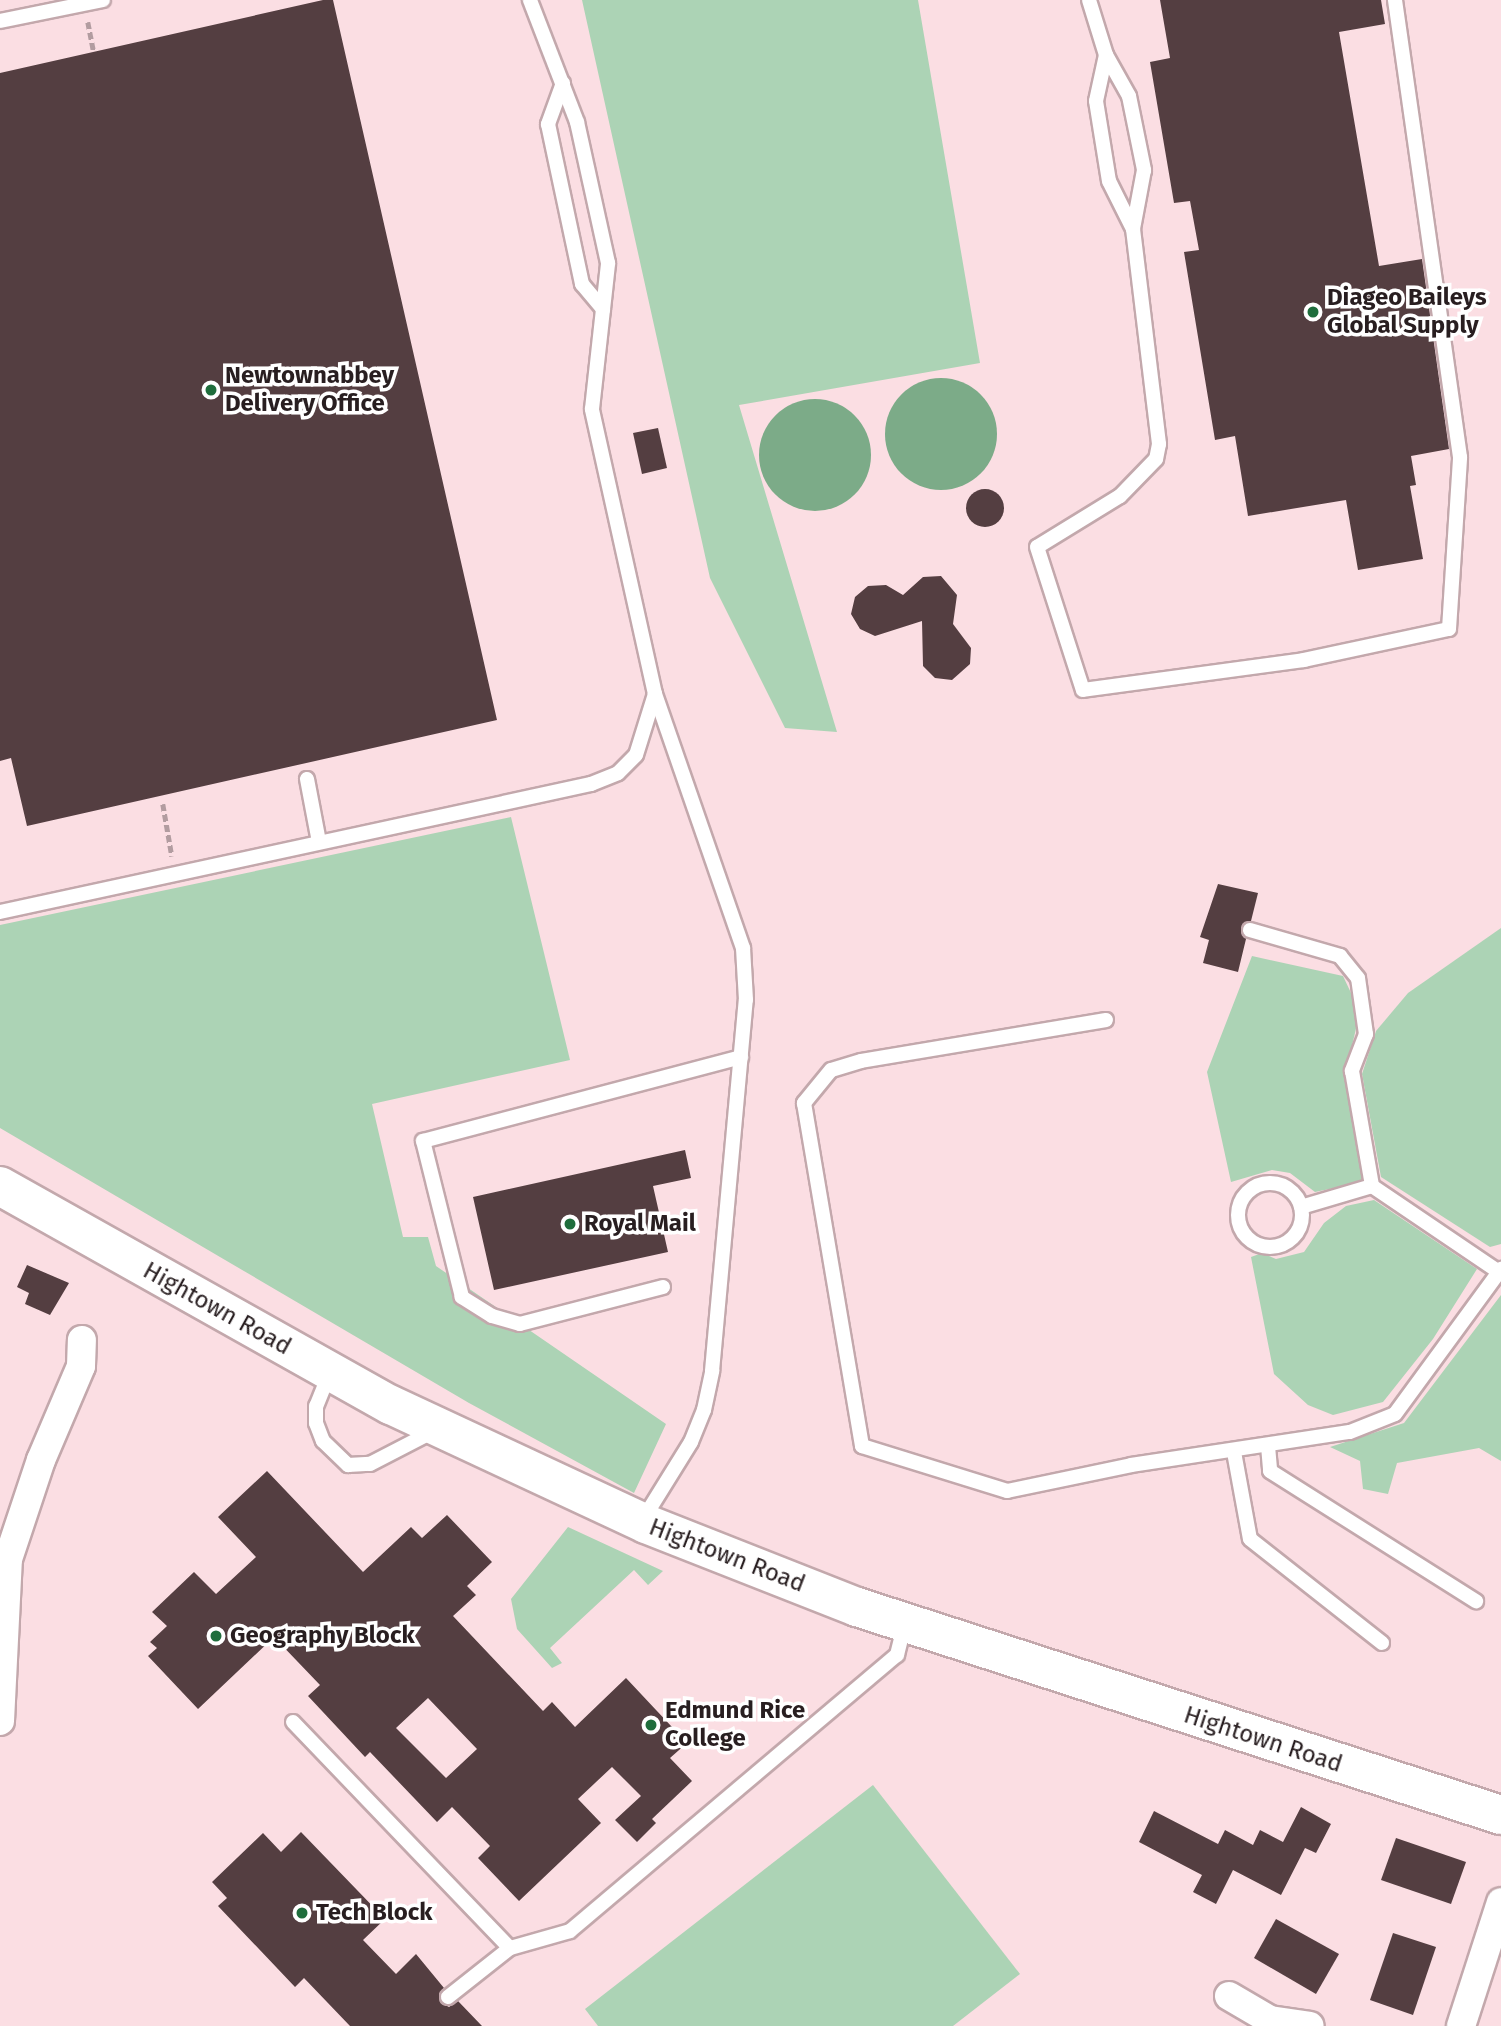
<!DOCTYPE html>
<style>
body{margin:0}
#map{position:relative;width:1501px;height:2026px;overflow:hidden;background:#fbdee3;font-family:"Fira Sans",sans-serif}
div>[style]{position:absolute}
.green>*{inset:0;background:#acd3b5}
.water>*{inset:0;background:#7cab88}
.round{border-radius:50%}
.building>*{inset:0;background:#543e41}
.path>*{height:4.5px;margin-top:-2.25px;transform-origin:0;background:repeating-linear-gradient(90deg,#b29ca0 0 7px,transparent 0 10.5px)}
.roads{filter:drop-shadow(2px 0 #c3a8ac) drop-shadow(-2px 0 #c3a8ac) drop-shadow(0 2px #c3a8ac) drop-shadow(0 -2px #c3a8ac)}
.lane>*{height:14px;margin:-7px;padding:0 7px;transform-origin:7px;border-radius:7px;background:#fff}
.lane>.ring{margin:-7px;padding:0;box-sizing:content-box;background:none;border:14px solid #fff;border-radius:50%}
.street>*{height:28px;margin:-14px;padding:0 14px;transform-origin:14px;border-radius:14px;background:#fff}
.secondary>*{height:38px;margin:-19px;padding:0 19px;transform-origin:19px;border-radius:19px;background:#fff}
.dots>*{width:19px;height:19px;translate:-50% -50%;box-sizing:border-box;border:4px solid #fff;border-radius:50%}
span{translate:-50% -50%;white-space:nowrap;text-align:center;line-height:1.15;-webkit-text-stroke:7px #fff;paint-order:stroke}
.poi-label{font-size:24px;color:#281e20;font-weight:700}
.left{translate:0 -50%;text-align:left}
.street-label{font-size:24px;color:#281e20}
</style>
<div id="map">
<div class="green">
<i style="clip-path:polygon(582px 0,918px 0,980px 363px,739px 405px,837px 732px,785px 728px,710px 578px)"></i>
<i style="clip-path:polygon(511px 817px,570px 1060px,372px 1104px,403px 1237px,428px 1237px,436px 1266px,666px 1424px,634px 1493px,469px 1403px,0 1128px,0 925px)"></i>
<i style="clip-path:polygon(1501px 928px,1501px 1244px,1490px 1247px,1381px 1177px,1362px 1074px,1376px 1031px,1408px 993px)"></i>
<i style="clip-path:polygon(1252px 956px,1343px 976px,1360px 1012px,1345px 1075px,1363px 1182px,1315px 1192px,1290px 1173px,1272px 1170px,1231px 1182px,1207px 1072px)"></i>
<i style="clip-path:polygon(1374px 1200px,1477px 1269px,1433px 1339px,1383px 1402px,1333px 1415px,1308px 1405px,1274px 1374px,1251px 1257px,1262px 1253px,1276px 1259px,1304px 1252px,1324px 1223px,1346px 1206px)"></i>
<i style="clip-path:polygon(1501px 1295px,1501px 1461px,1479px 1448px,1397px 1463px,1388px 1494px,1363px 1489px,1360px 1461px,1330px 1447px,1404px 1423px)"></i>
<i style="clip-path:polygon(568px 1527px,663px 1571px,648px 1585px,634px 1570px,550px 1648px,562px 1663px,552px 1668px,517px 1629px,511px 1599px)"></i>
<i style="clip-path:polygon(873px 1785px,1020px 1974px,953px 2026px,598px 2026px,585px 2009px)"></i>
</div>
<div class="water">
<i class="round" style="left:885px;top:378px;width:112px;height:112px"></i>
<i class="round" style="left:759px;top:399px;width:112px;height:112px"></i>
</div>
<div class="building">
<i style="clip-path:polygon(323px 0,333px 0,497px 720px,27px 826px,11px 758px,0 761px,0 73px)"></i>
<i style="clip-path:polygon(1160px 0,1381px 0,1385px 24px,1339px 32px,1379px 266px,1422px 259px,1449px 449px,1411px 456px,1416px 485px,1410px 486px,1423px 559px,1358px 570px,1346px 500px,1248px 516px,1235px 436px,1215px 440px,1184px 252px,1199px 250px,1190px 201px,1174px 203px,1150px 62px,1170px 58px)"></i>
<i style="clip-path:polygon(658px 428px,667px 468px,642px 474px,633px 433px)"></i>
<i class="round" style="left:966px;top:489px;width:38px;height:38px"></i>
<i style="clip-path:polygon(941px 576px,957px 595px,953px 624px,971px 648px,970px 664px,952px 680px,935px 678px,923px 666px,922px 621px,875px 636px,860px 629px,851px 614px,855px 597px,868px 586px,886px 585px,903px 595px,923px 577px)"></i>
<i style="clip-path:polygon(1218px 884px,1258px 893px,1251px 921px,1241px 928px,1246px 939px,1238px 972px,1203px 963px,1209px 940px,1200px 937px)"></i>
<i style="clip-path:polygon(685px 1150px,691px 1178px,653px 1186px,668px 1252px,494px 1290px,473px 1197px)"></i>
<i style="clip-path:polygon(27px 1265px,69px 1283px,50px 1315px,25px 1304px,29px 1293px,17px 1287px)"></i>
<i style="clip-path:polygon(evenodd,267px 1471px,363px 1572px,411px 1527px,422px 1538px,447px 1515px,492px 1562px,467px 1586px,476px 1595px,453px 1616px,543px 1711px,552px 1702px,575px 1727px,626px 1678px,687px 1743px,670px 1758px,692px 1781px,652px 1819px,656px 1823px,637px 1842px,615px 1820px,641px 1796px,612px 1767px,578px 1799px,601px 1823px,519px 1901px,478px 1858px,490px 1846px,452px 1807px,437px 1822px,370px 1752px,365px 1757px,308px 1696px,320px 1685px,274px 1637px,198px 1709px,148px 1656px,157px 1648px,150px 1642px,167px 1626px,152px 1612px,194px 1572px,216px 1594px,256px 1557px,218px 1517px,267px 1471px,428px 1698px,477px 1749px,446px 1778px,396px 1728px,428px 1698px)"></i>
<i style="clip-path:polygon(1301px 1807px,1331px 1824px,1316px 1853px,1305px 1848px,1281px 1895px,1233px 1870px,1216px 1904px,1193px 1892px,1202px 1875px,1139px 1842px,1154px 1811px,1218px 1844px,1225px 1830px,1253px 1845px,1260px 1830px,1283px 1842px)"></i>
<i style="clip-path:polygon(301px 1832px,385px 1919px,363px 1940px,396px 1974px,416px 1954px,444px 1988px,439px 1994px,441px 2003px,449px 2007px,458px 2001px,482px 2026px,350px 2026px,304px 1978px,295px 1987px,218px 1906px,227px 1898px,212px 1882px,263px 1833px,281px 1852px)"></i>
<i style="clip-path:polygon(1396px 1838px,1466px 1862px,1451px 1904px,1381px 1880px)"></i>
<i style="clip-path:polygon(1276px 1919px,1339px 1954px,1316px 1994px,1254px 1958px)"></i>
<i style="clip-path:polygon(1393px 1933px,1436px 1947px,1413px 2015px,1370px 2000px)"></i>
</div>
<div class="path">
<i style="left:88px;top:22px;width:31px;rotate:79deg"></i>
<i style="left:163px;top:804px;width:53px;rotate:80.2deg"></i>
</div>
<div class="roads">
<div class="lane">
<i style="left:1089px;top:0;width:58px;rotate:72.8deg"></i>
<i style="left:1106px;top:55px;width:47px;rotate:60.7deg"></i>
<i style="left:1129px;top:96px;width:76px;rotate:78.5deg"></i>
<i style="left:1144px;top:170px;width:60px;rotate:100.6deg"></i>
<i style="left:1133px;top:229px;width:217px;rotate:83.1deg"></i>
<i style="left:1159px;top:444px;width:15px;rotate:101deg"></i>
<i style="left:1156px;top:459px;width:52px;rotate:134.2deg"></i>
<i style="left:1120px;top:496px;width:97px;rotate:148.4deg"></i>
<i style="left:1037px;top:547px;width:150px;rotate:72.2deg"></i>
<i style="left:1083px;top:690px;width:223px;rotate:-7.7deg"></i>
<i style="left:1304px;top:660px;width:148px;rotate:-12.1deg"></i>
<i style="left:1449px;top:629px;width:172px;rotate:-86.3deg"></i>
<i style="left:1460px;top:457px;width:462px;rotate:-98.1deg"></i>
<i style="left:0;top:21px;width:105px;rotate:-11.5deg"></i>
<i style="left:1106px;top:55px;width:47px;rotate:102.3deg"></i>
<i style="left:1096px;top:101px;width:81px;rotate:80.8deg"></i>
<i style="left:1109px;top:181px;width:54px;rotate:63.4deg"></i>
<i style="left:563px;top:83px;width:44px;rotate:110.1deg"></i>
<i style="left:548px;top:124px;width:164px;rotate:78deg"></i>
<i style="left:582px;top:284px;width:33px;rotate:50deg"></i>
<i style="left:307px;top:779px;width:64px;rotate:79.2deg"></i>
<i style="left:0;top:912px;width:605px;rotate:-12.22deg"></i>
<i style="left:591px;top:784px;width:29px;rotate:-22deg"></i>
<i style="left:618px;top:773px;width:25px;rotate:-45deg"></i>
<i style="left:636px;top:755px;width:64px;rotate:-72.7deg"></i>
<i style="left:655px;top:694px;width:292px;rotate:-102.5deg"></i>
<i style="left:592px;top:409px;width:147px;rotate:-83.7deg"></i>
<i style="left:608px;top:263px;width:144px;rotate:-102.4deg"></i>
<i style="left:577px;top:122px;width:131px;rotate:-111.1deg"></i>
<i style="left:1250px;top:930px;width:94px;rotate:16.1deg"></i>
<i style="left:1340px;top:956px;width:28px;rotate:51deg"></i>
<i style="left:1358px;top:978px;width:57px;rotate:81.9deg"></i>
<i style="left:1366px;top:1034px;width:40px;rotate:111deg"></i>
<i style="left:1352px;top:1071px;width:117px;rotate:80.1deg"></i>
<i style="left:1372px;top:1186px;width:153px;rotate:34.1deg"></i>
<i style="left:1106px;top:1020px;width:248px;rotate:170.5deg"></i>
<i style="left:861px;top:1061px;width:31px;rotate:163deg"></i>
<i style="left:831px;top:1070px;width:43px;rotate:129.3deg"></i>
<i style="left:804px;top:1103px;width:348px;rotate:80.4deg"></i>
<i style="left:862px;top:1446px;width:152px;rotate:17.2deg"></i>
<i style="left:1007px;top:1491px;width:127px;rotate:-11.8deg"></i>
<i style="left:1131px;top:1465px;width:221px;rotate:-8.6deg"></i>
<i style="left:1350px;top:1432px;width:48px;rotate:-21.8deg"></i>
<i style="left:1395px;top:1414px;width:180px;rotate:-53.8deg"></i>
<i class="ring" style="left:1238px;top:1183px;width:50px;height:50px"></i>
<i style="left:1301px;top:1207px;width:74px;rotate:-16.5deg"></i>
<i style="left:663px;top:1287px;width:148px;rotate:165.5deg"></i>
<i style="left:520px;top:1324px;width:29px;rotate:-164deg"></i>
<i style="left:492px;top:1316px;width:36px;rotate:-148deg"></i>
<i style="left:462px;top:1297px;width:161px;rotate:-104deg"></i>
<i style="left:423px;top:1141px;width:329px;rotate:-14.8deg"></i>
<i style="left:330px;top:1372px;width:37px;rotate:112deg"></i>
<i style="left:316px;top:1406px;width:17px;rotate:90deg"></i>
<i style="left:316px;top:1423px;width:19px;rotate:69deg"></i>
<i style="left:323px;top:1441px;width:35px;rotate:44deg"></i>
<i style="left:348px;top:1465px;width:22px;rotate:-3deg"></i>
<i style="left:370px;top:1464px;width:74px;rotate:-27.3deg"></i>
<i style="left:1268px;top:1446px;width:25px;rotate:85deg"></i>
<i style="left:1270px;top:1471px;width:244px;rotate:32.3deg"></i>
<i style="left:1234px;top:1452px;width:88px;rotate:79.6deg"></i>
<i style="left:1250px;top:1539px;width:168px;rotate:38.2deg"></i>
<i style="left:642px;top:1521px;width:93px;rotate:-58.2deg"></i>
<i style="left:691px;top:1442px;width:35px;rotate:-68deg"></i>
<i style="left:704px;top:1410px;width:40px;rotate:-78deg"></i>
<i style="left:712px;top:1371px;width:373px;rotate:-84.8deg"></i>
<i style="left:746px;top:1000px;width:52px;rotate:-93.3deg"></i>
<i style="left:743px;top:948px;width:269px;rotate:-109.1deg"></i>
<i style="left:293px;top:1722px;width:313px;rotate:46.2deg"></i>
<i style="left:448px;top:1997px;width:79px;rotate:-38.3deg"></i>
<i style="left:510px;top:1948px;width:62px;rotate:-15.8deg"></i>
<i style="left:570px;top:1931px;width:428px;rotate:-40.2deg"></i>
<i style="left:897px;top:1655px;width:32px;rotate:-76deg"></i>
</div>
<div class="street">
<i style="left:0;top:1721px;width:162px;rotate:-87.2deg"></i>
<i style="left:8px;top:1559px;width:104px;rotate:-71.6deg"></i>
<i style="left:41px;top:1460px;width:102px;rotate:-66.9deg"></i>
<i style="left:81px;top:1366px;width:26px;rotate:-88deg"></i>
<i style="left:1229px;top:1996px;width:48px;rotate:30.3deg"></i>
<i style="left:1270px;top:2020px;width:40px;rotate:8.5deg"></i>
<i style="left:1461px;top:2026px;width:130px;rotate:-72.1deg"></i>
</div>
<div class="secondary">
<i style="left:0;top:1186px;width:448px;rotate:29.3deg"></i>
<i style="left:391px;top:1405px;width:281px;rotate:25deg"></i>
<i style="left:646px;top:1524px;width:227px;rotate:21.5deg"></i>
<i style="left:857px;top:1607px;width:677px;rotate:17.9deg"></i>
</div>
</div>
<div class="dots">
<i style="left:1313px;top:312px;background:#1f6d3c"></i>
<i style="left:211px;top:390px;background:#1f6d3c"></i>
<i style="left:570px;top:1224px;background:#1f6d3c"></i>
<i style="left:216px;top:1636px;background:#1f6d3c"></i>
<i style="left:651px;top:1725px;background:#1f6d3c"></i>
<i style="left:302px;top:1913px;background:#1f6d3c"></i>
</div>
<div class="poi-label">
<span class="left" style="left:1327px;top:312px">Diageo Baileys<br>Global Supply</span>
<span class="left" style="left:225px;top:390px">Newtownabbey<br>Delivery Office</span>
<span class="left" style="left:584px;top:1224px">Royal Mail</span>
<span class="left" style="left:230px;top:1636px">Geography Block</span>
<span class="left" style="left:665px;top:1725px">Edmund Rice<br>College</span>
<span class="left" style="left:316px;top:1913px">Tech Block</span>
</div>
<div class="street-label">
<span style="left:217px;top:1309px;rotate:29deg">Hightown Road</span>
<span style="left:727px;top:1556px;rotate:21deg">Hightown Road</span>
<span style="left:1263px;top:1740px;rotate:18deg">Hightown Road</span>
</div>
</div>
